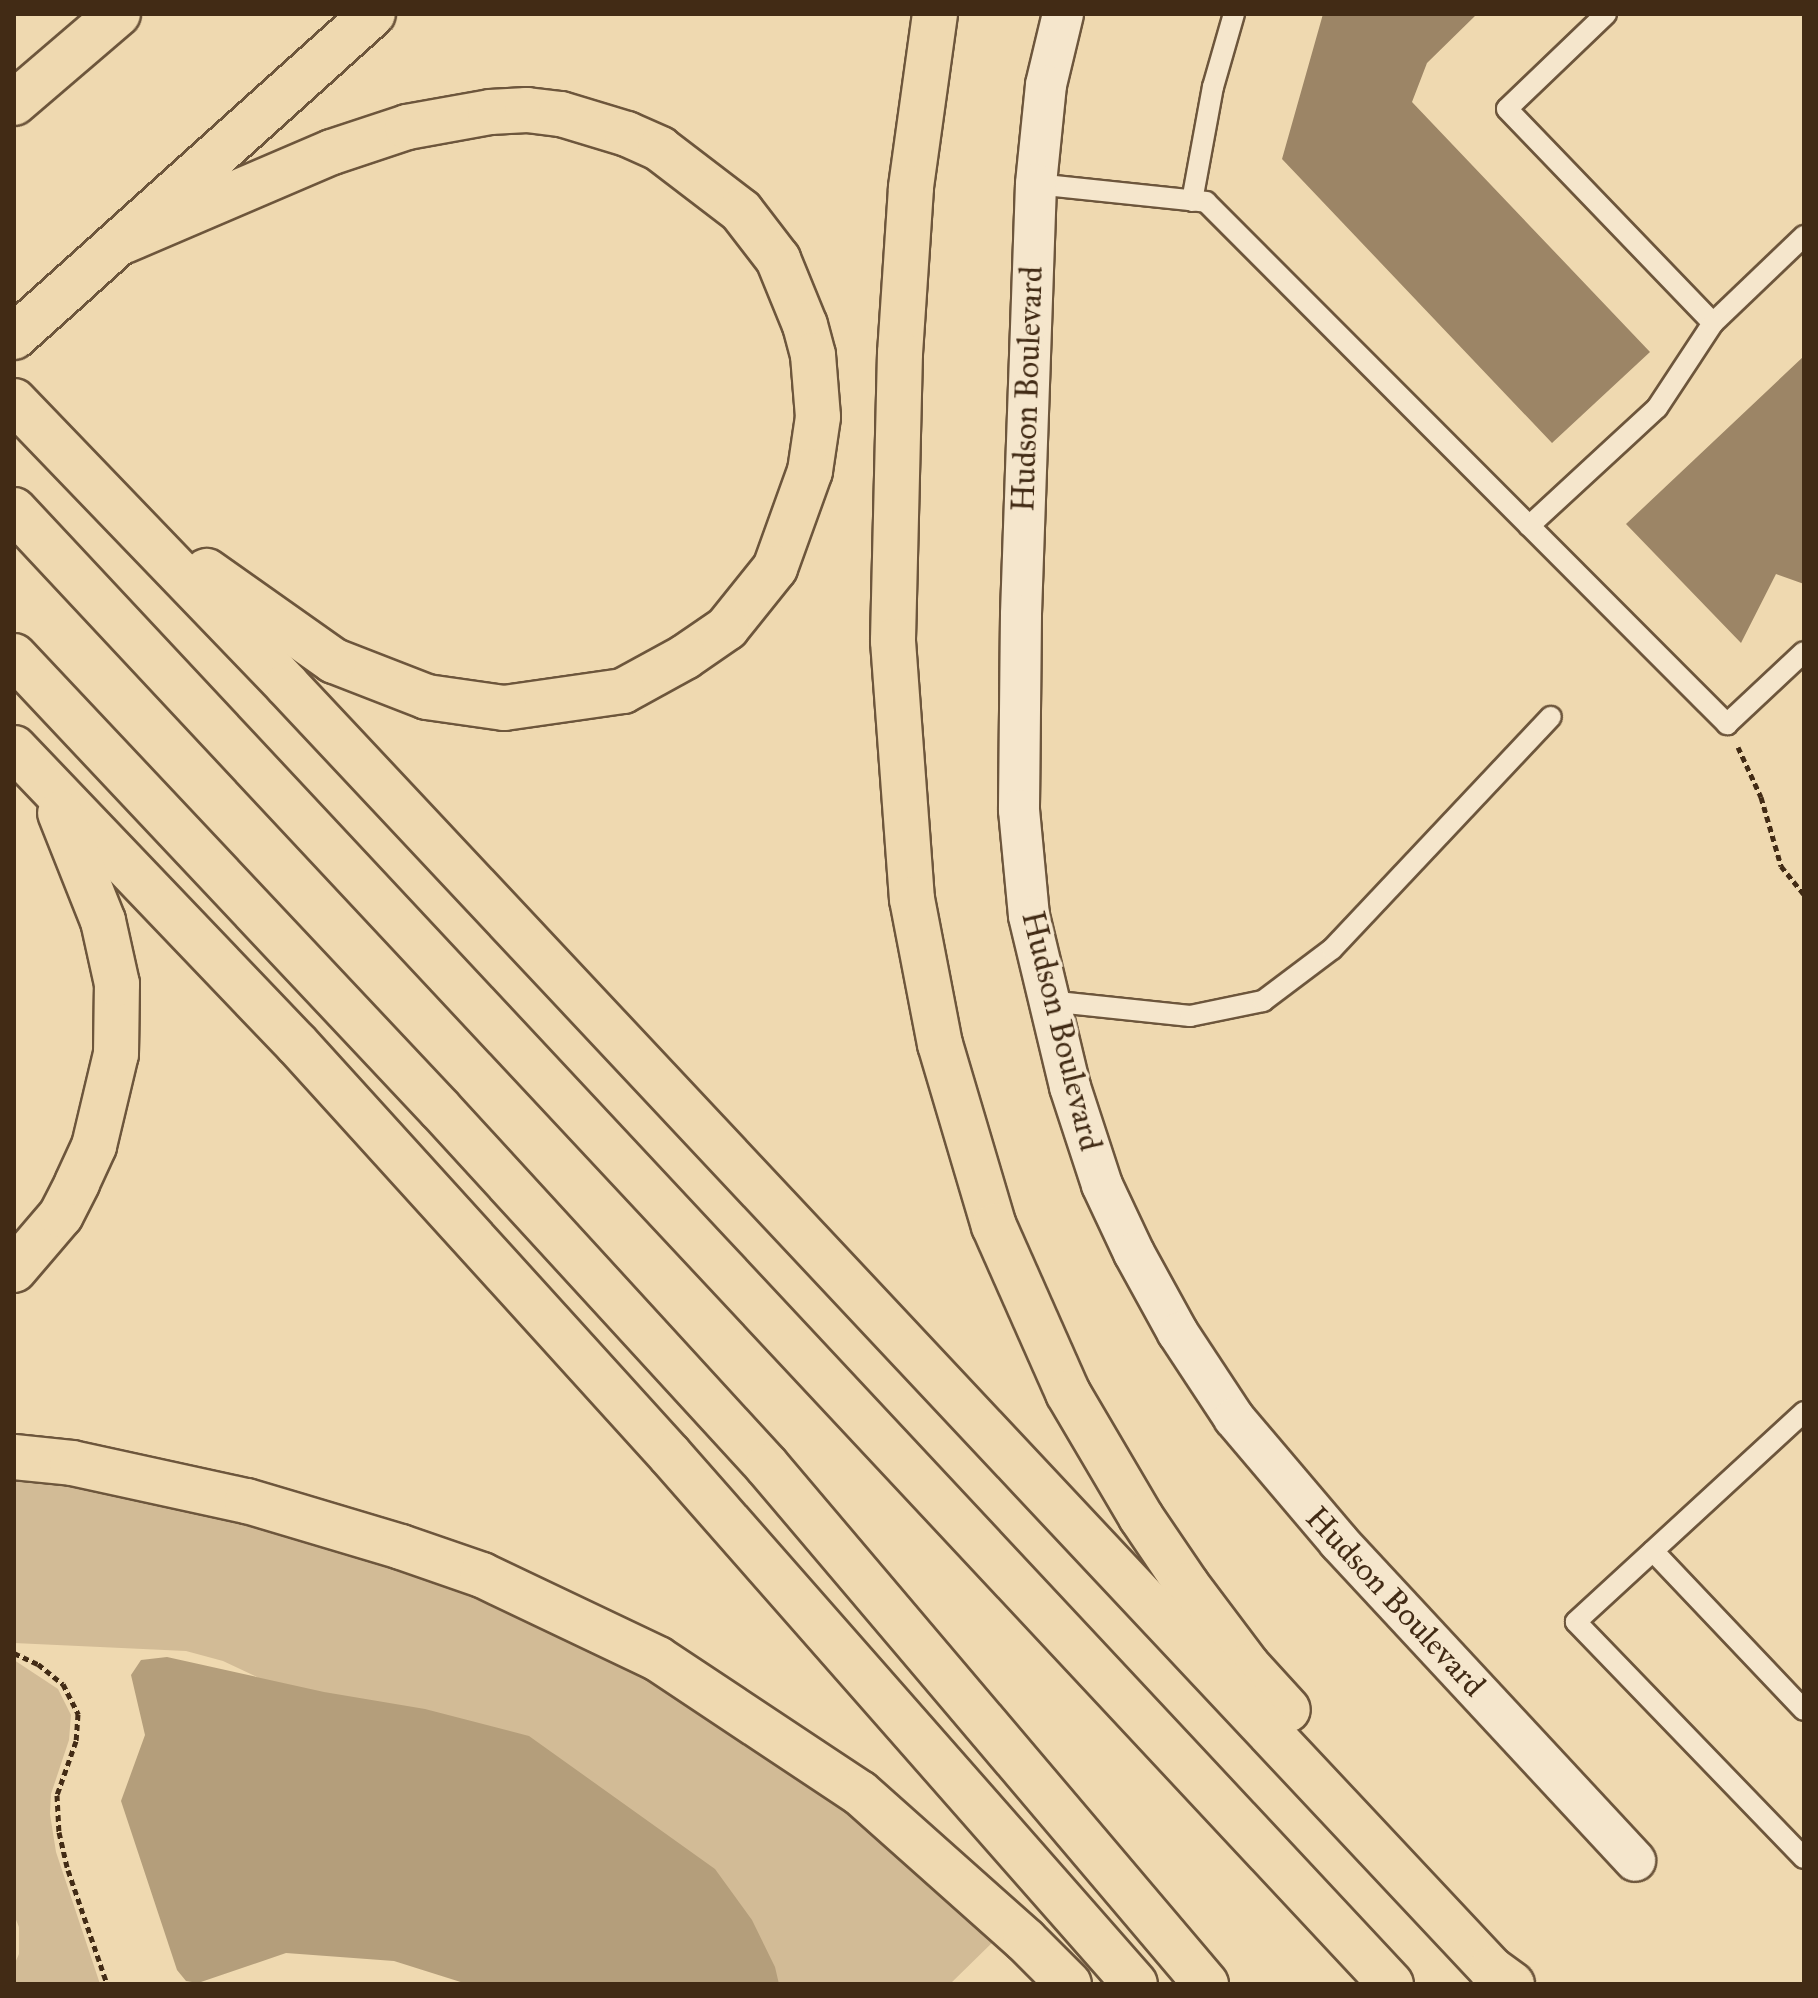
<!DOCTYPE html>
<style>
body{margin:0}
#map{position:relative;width:1818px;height:1998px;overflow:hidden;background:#efd9b0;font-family:"IM FELL Great Primer",serif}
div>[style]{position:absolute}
.green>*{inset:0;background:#d2bb96}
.water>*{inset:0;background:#b49e7b}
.building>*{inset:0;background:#9c8566}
.path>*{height:5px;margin-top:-2.5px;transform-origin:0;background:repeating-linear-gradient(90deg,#422b15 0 6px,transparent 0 10px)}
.roads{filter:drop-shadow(2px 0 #6d563c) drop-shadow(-2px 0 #6d563c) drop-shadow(0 2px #6d563c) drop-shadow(0 -2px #6d563c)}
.lane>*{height:20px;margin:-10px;padding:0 10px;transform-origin:10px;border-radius:10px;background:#f5e6cc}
.street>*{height:40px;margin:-20px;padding:0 20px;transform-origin:20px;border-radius:20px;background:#f5e6cc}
.highway>*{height:44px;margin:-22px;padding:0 22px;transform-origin:22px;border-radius:22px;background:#efd9b0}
span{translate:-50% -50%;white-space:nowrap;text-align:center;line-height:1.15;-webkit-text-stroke:7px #f5e6cc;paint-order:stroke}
.street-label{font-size:32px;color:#422b15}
.frame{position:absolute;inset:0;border:16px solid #422b15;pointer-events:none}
</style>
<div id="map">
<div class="green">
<i style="clip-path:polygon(14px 1480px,127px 1493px,373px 1552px,593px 1644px,801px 1770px,999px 1936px,950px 1984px,656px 1984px,319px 1715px,255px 1676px,223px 1661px,186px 1651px,14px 1643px)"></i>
<i style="clip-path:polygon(14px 1660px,58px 1689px,71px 1715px,69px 1740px,51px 1794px,50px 1814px,56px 1852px,100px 1984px,14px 1984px,14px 1965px,19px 1954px,19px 1927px,14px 1915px)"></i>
</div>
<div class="water">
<i style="clip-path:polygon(167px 1657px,324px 1692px,425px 1709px,529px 1736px,715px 1869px,752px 1920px,775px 1967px,779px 1984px,467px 1984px,394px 1961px,286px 1953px,198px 1983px,186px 1981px,177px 1970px,121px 1801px,145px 1735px,131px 1675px,141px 1660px)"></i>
</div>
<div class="building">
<i style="clip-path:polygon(1323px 14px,1477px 14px,1427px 63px,1412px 102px,1650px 352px,1552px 443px,1282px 159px)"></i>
<i style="clip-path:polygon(1804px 356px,1804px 584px,1776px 574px,1741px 643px,1626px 524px)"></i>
</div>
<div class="path">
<i style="left:1738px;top:747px;width:55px;rotate:65.3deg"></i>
<i style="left:1761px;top:797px;width:72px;rotate:73.8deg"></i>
<i style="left:1781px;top:866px;width:36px;rotate:51deg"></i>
<i style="left:14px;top:1653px;width:26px;rotate:25deg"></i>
<i style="left:38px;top:1664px;width:32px;rotate:39deg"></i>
<i style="left:63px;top:1684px;width:34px;rotate:63deg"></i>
<i style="left:78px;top:1714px;width:27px;rotate:94deg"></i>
<i style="left:76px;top:1741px;width:57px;rotate:109.4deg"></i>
<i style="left:57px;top:1795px;width:37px;rotate:87deg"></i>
<i style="left:59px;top:1832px;width:39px;rotate:77deg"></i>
<i style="left:68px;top:1870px;width:120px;rotate:71.1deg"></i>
</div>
<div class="roads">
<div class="lane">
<i style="left:1606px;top:14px;width:137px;rotate:136.2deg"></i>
<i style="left:1507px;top:109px;width:297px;rotate:46.1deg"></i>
<i style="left:1713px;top:323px;width:126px;rotate:-43.7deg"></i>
<i style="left:1036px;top:184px;width:171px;rotate:6deg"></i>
<i style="left:1206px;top:202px;width:738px;rotate:45.05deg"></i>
<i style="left:1727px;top:724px;width:105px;rotate:-43.1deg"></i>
<i style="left:1192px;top:201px;width:116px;rotate:-79.6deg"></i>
<i style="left:1213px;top:87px;width:76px;rotate:-74deg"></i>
<i style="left:1529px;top:526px;width:174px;rotate:-42.7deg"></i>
<i style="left:1657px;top:408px;width:102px;rotate:-56.6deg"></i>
<i style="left:1048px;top:1001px;width:143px;rotate:6deg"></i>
<i style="left:1190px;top:1016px;width:75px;rotate:-11.6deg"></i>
<i style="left:1263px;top:1001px;width:86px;rotate:-37deg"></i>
<i style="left:1332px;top:949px;width:319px;rotate:-46.7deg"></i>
<i style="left:1804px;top:1412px;width:310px;rotate:137.4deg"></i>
<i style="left:1576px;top:1622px;width:328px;rotate:46deg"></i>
<i style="left:1653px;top:1551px;width:219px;rotate:46.5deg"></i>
</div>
<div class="street">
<i style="left:1063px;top:14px;width:73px;rotate:103.5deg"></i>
<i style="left:1046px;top:85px;width:100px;rotate:95.8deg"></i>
<i style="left:1036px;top:184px;width:431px;rotate:92deg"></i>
<i style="left:1021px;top:615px;width:195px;rotate:90.6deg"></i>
<i style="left:1019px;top:810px;width:106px;rotate:84.6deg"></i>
<i style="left:1029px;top:916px;width:176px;rotate:76.5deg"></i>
<i style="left:1070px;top:1087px;width:103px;rotate:71.9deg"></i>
<i style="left:1102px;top:1185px;width:75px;rotate:64.8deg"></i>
<i style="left:1134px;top:1253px;width:91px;rotate:61.2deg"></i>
<i style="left:1178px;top:1333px;width:102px;rotate:56.6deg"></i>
<i style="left:1234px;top:1418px;width:162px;rotate:49.7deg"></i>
<i style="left:1339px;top:1542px;width:435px;rotate:47.1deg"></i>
</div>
<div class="highway">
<i style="left:935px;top:14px;width:176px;rotate:97.9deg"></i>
<i style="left:911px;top:188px;width:165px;rotate:93.8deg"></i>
<i style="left:900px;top:353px;width:288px;rotate:91.4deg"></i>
<i style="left:893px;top:641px;width:259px;rotate:85.8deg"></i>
<i style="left:912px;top:899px;width:148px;rotate:79.1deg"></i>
<i style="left:940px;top:1044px;width:190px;rotate:73.5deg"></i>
<i style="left:994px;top:1226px;width:183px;rotate:66.1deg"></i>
<i style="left:1068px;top:1393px;width:144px;rotate:59.5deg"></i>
<i style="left:1141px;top:1517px;width:82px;rotate:55.9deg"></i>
<i style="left:1187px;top:1585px;width:101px;rotate:53deg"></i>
<i style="left:1248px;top:1666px;width:59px;rotate:47.7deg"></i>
<i style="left:14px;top:103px;width:137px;rotate:-40.6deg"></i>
<i style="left:124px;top:241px;width:226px;rotate:-23.2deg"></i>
<i style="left:332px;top:152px;width:79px;rotate:-18.4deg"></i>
<i style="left:407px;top:127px;width:84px;rotate:-10.2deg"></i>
<i style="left:490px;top:112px;width:37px;rotate:-3deg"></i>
<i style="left:527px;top:110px;width:34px;rotate:7deg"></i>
<i style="left:561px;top:114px;width:69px;rotate:16.9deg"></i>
<i style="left:627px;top:134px;width:36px;rotate:24deg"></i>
<i style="left:660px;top:149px;width:102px;rotate:37.4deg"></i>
<i style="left:741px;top:211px;width:61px;rotate:52.4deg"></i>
<i style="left:778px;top:259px;width:71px;rotate:67.8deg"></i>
<i style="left:805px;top:325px;width:31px;rotate:75deg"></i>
<i style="left:813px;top:355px;width:62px;rotate:85.4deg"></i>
<i style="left:818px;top:417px;width:55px;rotate:98.4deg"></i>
<i style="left:810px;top:471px;width:103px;rotate:109.8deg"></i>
<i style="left:775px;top:568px;width:77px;rotate:128.7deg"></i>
<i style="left:727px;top:628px;width:51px;rotate:145.4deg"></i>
<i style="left:685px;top:657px;width:71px;rotate:151.3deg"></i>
<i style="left:623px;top:691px;width:120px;rotate:171.9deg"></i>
<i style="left:504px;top:708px;width:78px;rotate:-171.9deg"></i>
<i style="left:427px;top:697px;width:100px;rotate:-158.8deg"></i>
<i style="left:334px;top:661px;width:156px;rotate:-144.7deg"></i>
<i style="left:14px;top:337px;width:483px;rotate:-42deg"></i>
<i style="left:14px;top:401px;width:394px;rotate:46.1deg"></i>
<i style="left:287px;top:685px;width:1760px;rotate:46.84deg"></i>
<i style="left:1491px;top:1969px;width:26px;rotate:36deg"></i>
<i style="left:14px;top:510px;width:2017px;rotate:46.95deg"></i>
<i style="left:14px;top:656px;width:622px;rotate:46.76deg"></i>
<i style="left:440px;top:1109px;width:484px;rotate:47.5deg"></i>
<i style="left:767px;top:1466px;width:679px;rotate:49.72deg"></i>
<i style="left:14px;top:748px;width:410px;rotate:46.3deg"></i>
<i style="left:297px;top:1044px;width:555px;rotate:47.77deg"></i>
<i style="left:670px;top:1455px;width:704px;rotate:48.68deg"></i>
<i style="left:14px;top:1270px;width:72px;rotate:-49.5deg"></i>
<i style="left:61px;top:1215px;width:36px;rotate:-63deg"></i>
<i style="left:77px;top:1183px;width:41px;rotate:-65.3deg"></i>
<i style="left:94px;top:1146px;width:95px;rotate:-76.6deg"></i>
<i style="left:116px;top:1054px;width:70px;rotate:-89.2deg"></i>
<i style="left:117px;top:984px;width:65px;rotate:-102.5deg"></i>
<i style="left:103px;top:921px;width:116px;rotate:-111.7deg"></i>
<i style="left:14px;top:1457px;width:58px;rotate:5.9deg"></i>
<i style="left:72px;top:1463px;width:179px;rotate:12.3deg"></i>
<i style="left:247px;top:1501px;width:161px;rotate:16.6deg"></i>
<i style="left:401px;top:1547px;width:86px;rotate:19.1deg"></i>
<i style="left:482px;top:1575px;width:195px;rotate:25.5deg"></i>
<i style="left:658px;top:1659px;width:242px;rotate:33.6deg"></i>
<i style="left:860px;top:1793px;width:221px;rotate:41.7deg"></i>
<i style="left:1025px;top:1940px;width:62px;rotate:45deg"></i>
</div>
</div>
<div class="street-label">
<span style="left:1028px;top:389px;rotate:-88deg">Hudson Boulevard</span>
<span style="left:1061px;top:1031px;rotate:76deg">Hudson Boulevard</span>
<span style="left:1395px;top:1602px;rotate:47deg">Hudson Boulevard</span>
</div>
<div class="frame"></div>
</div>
